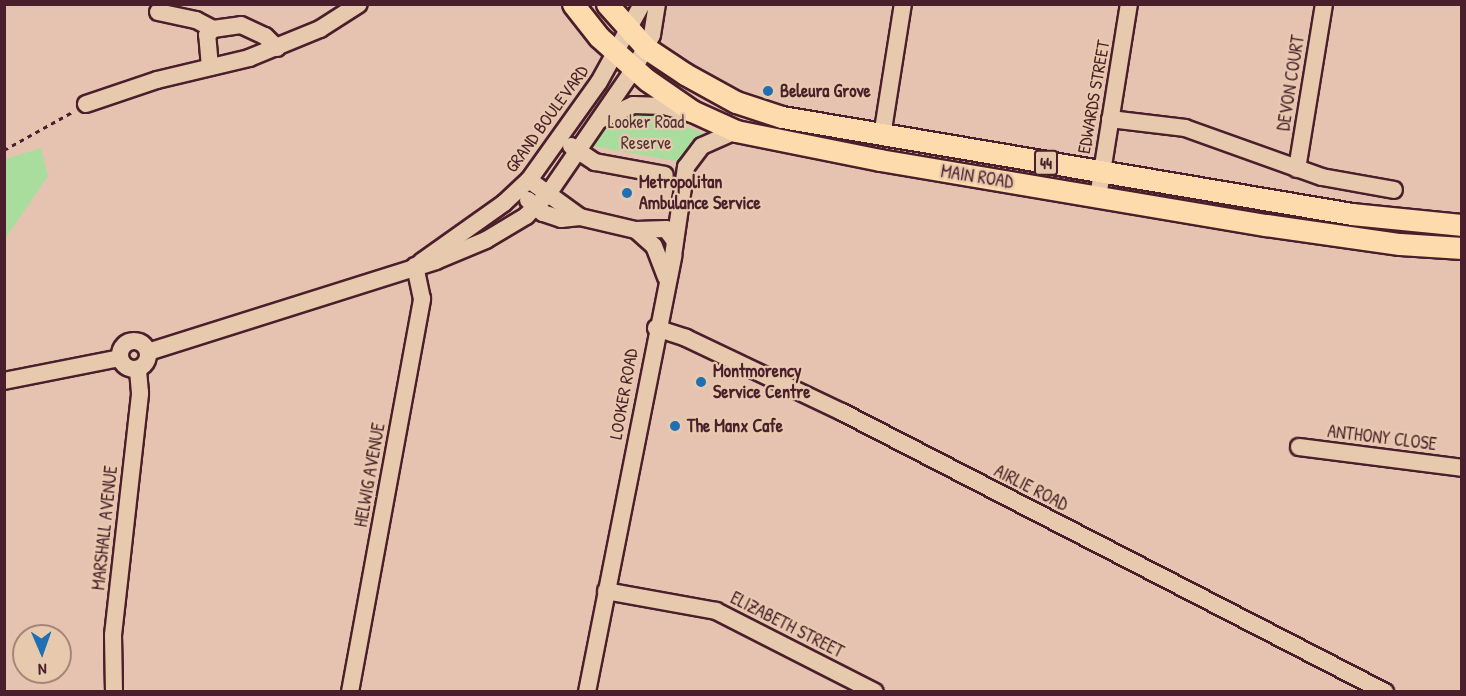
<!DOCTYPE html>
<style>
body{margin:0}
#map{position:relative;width:1466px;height:696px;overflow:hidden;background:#e6c3b1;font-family:"Patrick Hand",sans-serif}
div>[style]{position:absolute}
.green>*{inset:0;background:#a9dd9e}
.path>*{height:3px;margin-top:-1.5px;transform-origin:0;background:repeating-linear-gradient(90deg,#4a1f2b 0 4.5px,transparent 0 9px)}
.roads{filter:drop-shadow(2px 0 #4a1f2b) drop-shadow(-2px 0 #4a1f2b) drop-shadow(0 2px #4a1f2b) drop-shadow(0 -2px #4a1f2b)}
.minor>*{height:16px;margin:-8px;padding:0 8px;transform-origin:8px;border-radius:8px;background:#e7c9ae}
.minor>.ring{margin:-8px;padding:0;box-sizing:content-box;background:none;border:16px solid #e7c9ae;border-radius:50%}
.major>*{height:21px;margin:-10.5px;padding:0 10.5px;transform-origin:10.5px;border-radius:10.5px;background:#fedbac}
.dots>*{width:16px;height:16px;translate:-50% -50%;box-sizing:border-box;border:3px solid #e7c9ae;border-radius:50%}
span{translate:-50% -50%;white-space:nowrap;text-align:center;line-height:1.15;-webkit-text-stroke:4.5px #e7c9ae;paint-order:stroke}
.shield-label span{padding:2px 4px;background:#e7c9ae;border:2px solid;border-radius:4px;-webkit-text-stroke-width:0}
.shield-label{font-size:16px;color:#4a1f2b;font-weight:700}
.street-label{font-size:18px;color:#4a1f2b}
.poi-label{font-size:18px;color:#4a1f2b;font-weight:700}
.left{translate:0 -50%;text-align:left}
.park-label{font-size:18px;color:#543236}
.frame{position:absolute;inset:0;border:6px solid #4a1f2b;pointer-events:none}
.north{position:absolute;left:12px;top:624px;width:60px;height:60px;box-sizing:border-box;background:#e7c9ae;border:2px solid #a8857a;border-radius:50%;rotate:178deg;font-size:16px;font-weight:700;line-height:24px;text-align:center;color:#4a1f2b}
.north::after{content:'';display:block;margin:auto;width:21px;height:27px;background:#1f6fb2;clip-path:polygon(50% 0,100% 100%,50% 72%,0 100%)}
</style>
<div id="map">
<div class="green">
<i style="clip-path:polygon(631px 111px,657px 113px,704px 134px,693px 142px,680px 162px,593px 146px,606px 126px)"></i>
<i style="clip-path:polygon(41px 148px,48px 176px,5px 239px,5px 159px)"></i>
</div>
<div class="path">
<i style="left:4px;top:150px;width:80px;rotate:-29.1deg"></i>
</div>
<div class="roads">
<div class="minor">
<i style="left:158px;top:12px;width:39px;rotate:12deg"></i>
<i style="left:196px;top:20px;width:19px;rotate:28deg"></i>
<i style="left:210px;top:67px;width:32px;rotate:-95deg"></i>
<i style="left:207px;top:35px;width:8px;rotate:-45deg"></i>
<i style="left:213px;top:29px;width:28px;rotate:-8deg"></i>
<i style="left:241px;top:25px;width:26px;rotate:25deg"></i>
<i style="left:265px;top:36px;width:17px;rotate:45deg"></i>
<i style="left:86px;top:104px;width:75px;rotate:-18.7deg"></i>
<i style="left:157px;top:80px;width:95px;rotate:-13.4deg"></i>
<i style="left:249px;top:58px;width:77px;rotate:-22.2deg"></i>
<i style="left:320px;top:29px;width:46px;rotate:-32.7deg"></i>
<i style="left:602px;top:119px;width:34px;rotate:-24deg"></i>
<i style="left:633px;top:105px;width:31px;rotate:2deg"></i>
<i style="left:664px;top:106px;width:26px;rotate:16deg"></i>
<i style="left:1110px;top:119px;width:76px;rotate:6.8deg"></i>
<i style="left:1185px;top:128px;width:145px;rotate:19.7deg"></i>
<i style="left:1322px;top:177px;width:73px;rotate:10.2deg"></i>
<i style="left:882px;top:136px;width:134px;rotate:-81deg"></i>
<i style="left:571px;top:146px;width:29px;rotate:34deg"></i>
<i style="left:595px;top:162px;width:71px;rotate:10.5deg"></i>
<i style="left:1297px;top:169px;width:167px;rotate:-80.7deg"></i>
<i style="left:529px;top:180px;width:63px;rotate:36deg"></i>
<i style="left:1098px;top:197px;width:195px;rotate:-80.9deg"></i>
<i style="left:528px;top:200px;width:20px;rotate:41deg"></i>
<i style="left:543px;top:213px;width:19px;rotate:18deg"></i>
<i style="left:561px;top:219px;width:19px;rotate:-6deg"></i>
<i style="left:580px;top:217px;width:57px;rotate:13.1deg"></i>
<i style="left:636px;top:230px;width:30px;rotate:-2deg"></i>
<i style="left:666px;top:229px;width:14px;rotate:54deg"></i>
<i style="left:636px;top:230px;width:24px;rotate:42deg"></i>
<i style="left:654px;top:246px;width:34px;rotate:69deg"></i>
<i style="left:421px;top:262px;width:102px;rotate:-35.4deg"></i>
<i style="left:504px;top:203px;width:34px;rotate:-43deg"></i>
<i style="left:529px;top:180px;width:120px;rotate:-54.5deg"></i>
<i style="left:599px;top:82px;width:89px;rotate:-61.1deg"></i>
<i style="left:656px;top:328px;width:32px;rotate:18deg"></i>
<i style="left:686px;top:338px;width:173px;rotate:25.4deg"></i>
<i style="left:842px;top:412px;width:611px;rotate:27.28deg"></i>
<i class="ring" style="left:120px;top:341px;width:12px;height:12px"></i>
<i style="left:148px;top:352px;width:302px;rotate:-17.5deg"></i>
<i style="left:436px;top:261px;width:54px;rotate:-22.8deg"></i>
<i style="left:486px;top:240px;width:47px;rotate:-31deg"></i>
<i style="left:526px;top:216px;width:31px;rotate:-45deg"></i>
<i style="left:548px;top:194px;width:152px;rotate:-55.5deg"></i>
<i style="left:634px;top:69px;width:38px;rotate:-62deg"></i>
<i style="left:652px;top:35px;width:31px;rotate:-81deg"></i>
<i style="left:4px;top:381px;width:118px;rotate:-11.2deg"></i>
<i style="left:1299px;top:447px;width:164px;rotate:7.3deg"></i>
<i style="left:606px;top:591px;width:112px;rotate:10.3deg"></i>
<i style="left:716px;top:611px;width:178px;rotate:27deg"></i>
<i style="left:114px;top:692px;width:57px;rotate:-91deg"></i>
<i style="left:113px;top:635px;width:244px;rotate:-83.6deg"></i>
<i style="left:140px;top:393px;width:24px;rotate:-95deg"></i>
<i style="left:350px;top:692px;width:400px;rotate:-79.6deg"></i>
<i style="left:422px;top:299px;width:34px;rotate:-102deg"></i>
<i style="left:587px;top:692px;width:444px;rotate:-78.8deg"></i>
<i style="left:673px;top:256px;width:90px;rotate:-81.7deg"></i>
<i style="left:686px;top:167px;width:26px;rotate:-53deg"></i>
<i style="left:702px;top:146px;width:37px;rotate:-24deg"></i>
</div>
<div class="major">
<i style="left:573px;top:4px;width:42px;rotate:51.8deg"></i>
<i style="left:599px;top:37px;width:64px;rotate:41.9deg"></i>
<i style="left:647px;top:80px;width:55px;rotate:34.6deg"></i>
<i style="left:692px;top:111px;width:48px;rotate:24.4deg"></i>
<i style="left:736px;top:131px;width:147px;rotate:11.4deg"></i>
<i style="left:880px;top:160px;width:391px;rotate:9.6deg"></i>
<i style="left:1266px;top:225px;width:135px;rotate:8.1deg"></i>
<i style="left:1400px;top:244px;width:62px;rotate:3.7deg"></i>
<i style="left:607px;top:4px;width:59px;rotate:48.4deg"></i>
<i style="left:646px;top:48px;width:47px;rotate:33.7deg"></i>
<i style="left:685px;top:74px;width:58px;rotate:28.8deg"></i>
<i style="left:736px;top:102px;width:48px;rotate:18.1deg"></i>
<i style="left:782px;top:117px;width:578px;rotate:9.66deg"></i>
<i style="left:1352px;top:214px;width:111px;rotate:5.7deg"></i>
</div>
</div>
<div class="dots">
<i style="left:768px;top:91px;background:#1f6fb2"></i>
<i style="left:627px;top:193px;background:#1f6fb2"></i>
<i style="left:701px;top:382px;background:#1f6fb2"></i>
<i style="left:675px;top:426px;background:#1f6fb2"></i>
</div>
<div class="shield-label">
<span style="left:1046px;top:163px">44</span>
</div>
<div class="street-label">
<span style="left:1291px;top:83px;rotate:-81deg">DEVON COURT</span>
<span style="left:1094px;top:97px;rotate:-80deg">EDWARDS STREET</span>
<span style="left:547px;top:119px;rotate:-54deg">GRAND BOULEVARD</span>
<span style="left:977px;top:177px;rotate:9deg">MAIN ROAD</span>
<span style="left:624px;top:394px;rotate:-80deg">LOOKER ROAD</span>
<span style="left:1382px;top:438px;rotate:7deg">ANTHONY CLOSE</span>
<span style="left:370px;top:475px;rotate:-80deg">HELWIG AVENUE</span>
<span style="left:1031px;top:488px;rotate:27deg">AIRLIE ROAD</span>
<span style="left:105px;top:528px;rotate:-84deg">MARSHALL AVENUE</span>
<span style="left:787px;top:625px;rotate:27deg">ELIZABETH STREET</span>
</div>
<div class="poi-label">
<span class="left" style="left:780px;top:91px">Beleura Grove</span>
<span class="left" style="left:639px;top:193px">Metropolitan<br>Ambulance Service</span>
<span class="left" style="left:713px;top:382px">Montmorency<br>Service Centre</span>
<span class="left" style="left:687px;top:426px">The Manx Cafe</span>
</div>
<div class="park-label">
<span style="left:646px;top:133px">Looker Road<br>Reserve</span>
</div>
<div class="frame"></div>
<div class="north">N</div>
</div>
